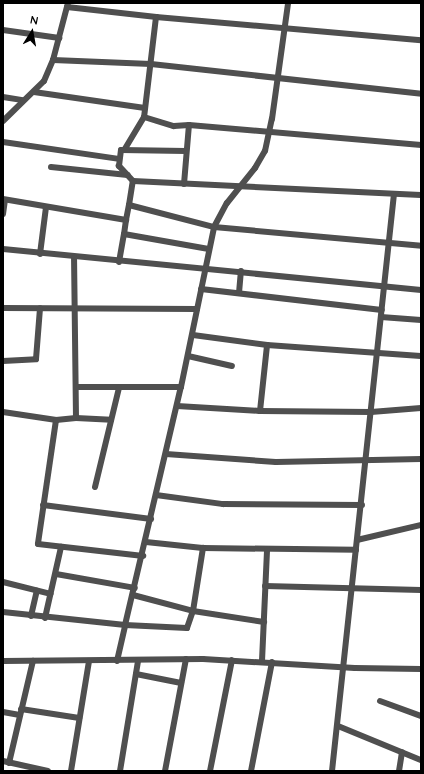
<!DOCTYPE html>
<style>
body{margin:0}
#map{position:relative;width:424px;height:774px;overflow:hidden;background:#fff;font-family:Quicksand,sans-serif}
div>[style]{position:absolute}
.minor>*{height:6px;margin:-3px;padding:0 3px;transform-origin:3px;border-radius:3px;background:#4f4f4f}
span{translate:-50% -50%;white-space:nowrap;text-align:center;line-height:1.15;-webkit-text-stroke:3px #fff;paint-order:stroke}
.frame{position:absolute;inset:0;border:4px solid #000;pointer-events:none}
.north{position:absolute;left:12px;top:12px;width:40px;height:40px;-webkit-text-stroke:3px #fff;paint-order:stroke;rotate:11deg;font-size:11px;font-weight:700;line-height:16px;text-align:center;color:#000}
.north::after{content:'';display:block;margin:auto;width:14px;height:18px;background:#000;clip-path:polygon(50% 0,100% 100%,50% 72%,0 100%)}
</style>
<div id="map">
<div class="minor">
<i style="left:67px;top:7px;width:90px;rotate:6.4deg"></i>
<i style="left:156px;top:17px;width:101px;rotate:96.8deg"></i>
<i style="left:144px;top:117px;width:37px;rotate:121deg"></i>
<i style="left:156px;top:17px;width:266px;rotate:5deg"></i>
<i style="left:3px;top:30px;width:57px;rotate:8.1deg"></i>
<i style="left:53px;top:60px;width:98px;rotate:2.3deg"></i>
<i style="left:151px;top:64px;width:272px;rotate:6.3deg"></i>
<i style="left:34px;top:92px;width:112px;rotate:8.2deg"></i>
<i style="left:3px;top:97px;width:20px;rotate:9deg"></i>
<i style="left:144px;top:117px;width:31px;rotate:17deg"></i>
<i style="left:174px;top:126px;width:15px;rotate:-4deg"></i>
<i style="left:189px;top:125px;width:233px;rotate:4.9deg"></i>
<i style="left:3px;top:121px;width:57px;rotate:-44.3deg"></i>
<i style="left:44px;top:81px;width:23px;rotate:-67deg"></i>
<i style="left:53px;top:60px;width:59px;rotate:-75.3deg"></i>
<i style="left:3px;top:142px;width:117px;rotate:8.3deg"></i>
<i style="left:51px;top:167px;width:77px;rotate:5.9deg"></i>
<i style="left:133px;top:181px;width:288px;rotate:2.8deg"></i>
<i style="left:184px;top:184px;width:59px;rotate:-85.2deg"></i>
<i style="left:3px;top:199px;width:125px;rotate:9.7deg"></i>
<i style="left:126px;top:220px;width:14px;rotate:98deg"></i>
<i style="left:124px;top:234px;width:86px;rotate:10deg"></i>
<i style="left:129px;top:205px;width:24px;rotate:-81deg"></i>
<i style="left:133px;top:181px;width:21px;rotate:-133deg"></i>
<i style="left:119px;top:166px;width:16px;rotate:-83deg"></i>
<i style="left:121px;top:150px;width:65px;rotate:0.9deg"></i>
<i style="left:3px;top:214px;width:14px;rotate:-82deg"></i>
<i style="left:126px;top:220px;width:15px;rotate:-79deg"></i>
<i style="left:129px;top:205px;width:88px;rotate:14.5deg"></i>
<i style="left:214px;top:227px;width:208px;rotate:5.2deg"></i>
<i style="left:3px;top:249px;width:420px;rotate:5.6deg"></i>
<i style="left:40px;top:254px;width:47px;rotate:-82.7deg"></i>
<i style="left:119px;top:262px;width:28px;rotate:-80deg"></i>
<i style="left:201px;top:289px;width:182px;rotate:6.6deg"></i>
<i style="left:239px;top:293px;width:22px;rotate:-85deg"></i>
<i style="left:3px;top:308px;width:194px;rotate:0.3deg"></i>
<i style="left:381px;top:317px;width:40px;rotate:4.3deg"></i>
<i style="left:193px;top:335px;width:75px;rotate:7.7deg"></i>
<i style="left:267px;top:345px;width:154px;rotate:4.1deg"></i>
<i style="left:188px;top:356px;width:45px;rotate:12.8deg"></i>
<i style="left:3px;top:361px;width:33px;rotate:-3deg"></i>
<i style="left:36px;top:359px;width:51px;rotate:-85.5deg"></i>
<i style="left:76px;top:387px;width:105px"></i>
<i style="left:177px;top:406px;width:83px;rotate:3.4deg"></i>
<i style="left:260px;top:411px;width:111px;rotate:0.5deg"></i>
<i style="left:371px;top:412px;width:50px;rotate:-4.6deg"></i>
<i style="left:260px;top:411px;width:66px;rotate:-83.9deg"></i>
<i style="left:3px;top:412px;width:54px;rotate:8.6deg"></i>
<i style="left:56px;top:420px;width:125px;rotate:98.3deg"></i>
<i style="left:38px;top:544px;width:106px;rotate:6.5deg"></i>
<i style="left:76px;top:418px;width:35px;rotate:3deg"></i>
<i style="left:56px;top:420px;width:20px;rotate:-6deg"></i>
<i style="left:76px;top:418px;width:160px;rotate:-90.7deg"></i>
<i style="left:166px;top:454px;width:110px;rotate:4.2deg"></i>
<i style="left:276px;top:462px;width:145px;rotate:-1.2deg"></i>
<i style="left:95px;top:487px;width:102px;rotate:-76.4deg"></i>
<i style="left:156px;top:495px;width:68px;rotate:7.7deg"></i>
<i style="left:223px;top:504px;width:139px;rotate:0.4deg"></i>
<i style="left:43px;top:505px;width:109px;rotate:7.4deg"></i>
<i style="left:357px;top:540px;width:66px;rotate:-13.2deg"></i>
<i style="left:146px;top:542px;width:57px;rotate:6deg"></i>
<i style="left:203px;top:548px;width:153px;rotate:0.7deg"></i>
<i style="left:56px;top:574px;width:80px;rotate:10deg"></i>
<i style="left:3px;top:582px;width:49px;rotate:14deg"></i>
<i style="left:265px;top:586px;width:156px;rotate:1.5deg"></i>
<i style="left:133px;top:595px;width:62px;rotate:14.9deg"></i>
<i style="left:193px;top:611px;width:72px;rotate:8.8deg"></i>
<i style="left:3px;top:612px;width:123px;rotate:6.1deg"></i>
<i style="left:125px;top:625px;width:244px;rotate:-76.8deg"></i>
<i style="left:181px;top:387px;width:163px;rotate:-78.3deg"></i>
<i style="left:214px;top:227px;width:27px;rotate:-62deg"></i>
<i style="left:227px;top:203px;width:45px;rotate:-51.3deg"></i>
<i style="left:255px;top:168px;width:20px;rotate:-60deg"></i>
<i style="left:265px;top:151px;width:33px;rotate:-78deg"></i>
<i style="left:272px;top:119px;width:117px;rotate:-82.1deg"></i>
<i style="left:31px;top:616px;width:26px;rotate:-77deg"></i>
<i style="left:45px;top:618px;width:73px;rotate:-77.3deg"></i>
<i style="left:3px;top:661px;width:200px;rotate:-0.6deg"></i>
<i style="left:203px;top:659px;width:152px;rotate:3.4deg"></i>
<i style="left:355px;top:668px;width:66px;rotate:0.9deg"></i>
<i style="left:117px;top:661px;width:37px;rotate:-77deg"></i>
<i style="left:125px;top:625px;width:62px;rotate:2.8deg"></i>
<i style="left:187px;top:628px;width:18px;rotate:-71deg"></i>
<i style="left:193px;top:611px;width:64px;rotate:-81deg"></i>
<i style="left:262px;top:661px;width:112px;rotate:-87.4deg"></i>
<i style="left:136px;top:674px;width:46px;rotate:11.3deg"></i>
<i style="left:380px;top:701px;width:44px;rotate:20.1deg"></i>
<i style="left:21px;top:709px;width:59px;rotate:8.8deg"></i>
<i style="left:3px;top:712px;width:17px;rotate:10deg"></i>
<i style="left:338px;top:726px;width:90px;rotate:22.3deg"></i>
<i style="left:3px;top:761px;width:46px;rotate:12.5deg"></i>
<i style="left:9px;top:763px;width:105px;rotate:-76.8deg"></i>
<i style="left:71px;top:771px;width:111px;rotate:-80.7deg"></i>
<i style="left:120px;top:771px;width:111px;rotate:-80.7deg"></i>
<i style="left:165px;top:771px;width:114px;rotate:-79.4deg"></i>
<i style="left:210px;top:771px;width:113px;rotate:-78.8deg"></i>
<i style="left:251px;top:771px;width:111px;rotate:-79.1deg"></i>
<i style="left:332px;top:771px;width:580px;rotate:-83.87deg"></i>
<i style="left:399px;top:771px;width:19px;rotate:-81deg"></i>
</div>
<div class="frame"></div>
<div class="north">N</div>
</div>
